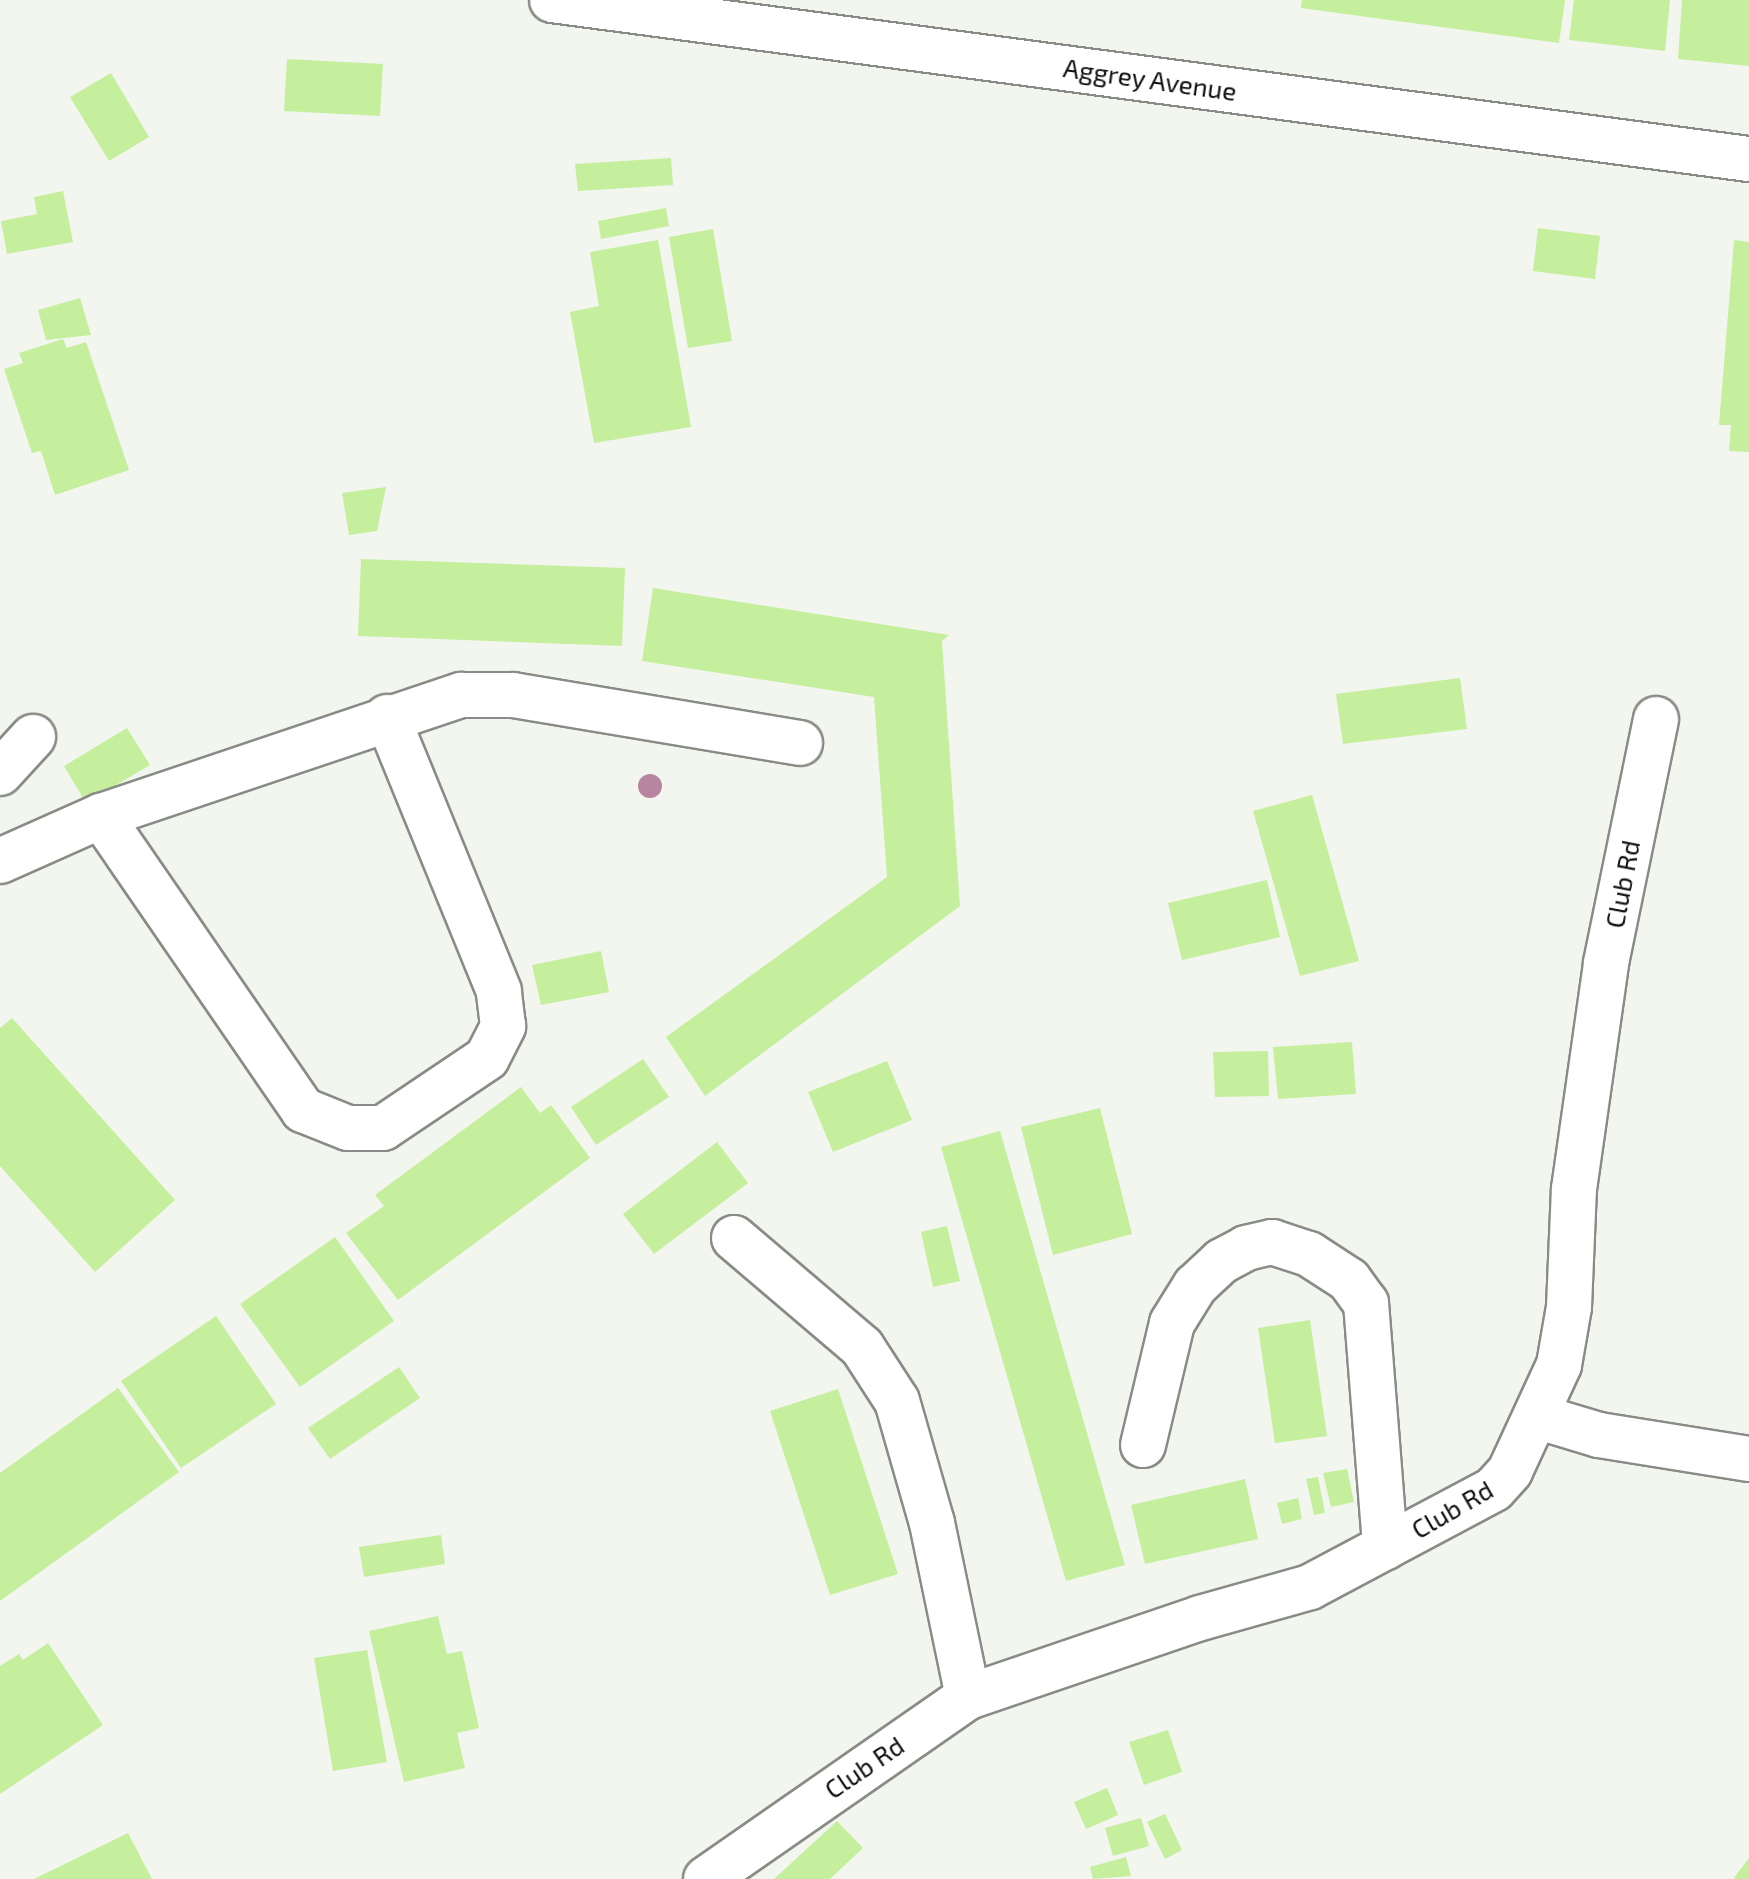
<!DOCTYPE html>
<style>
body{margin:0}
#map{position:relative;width:1749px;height:1879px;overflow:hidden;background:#f2f6ef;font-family:"Exo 2",sans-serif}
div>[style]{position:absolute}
.building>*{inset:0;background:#c5ef9d}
.roads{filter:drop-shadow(2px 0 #898c86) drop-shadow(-2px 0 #898c86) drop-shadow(0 2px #898c86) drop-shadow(0 -2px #898c86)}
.minor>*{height:44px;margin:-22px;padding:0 22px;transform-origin:22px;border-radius:22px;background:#fff}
.trees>*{width:24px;height:24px;margin:-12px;border-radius:50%;background:#b885a1}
span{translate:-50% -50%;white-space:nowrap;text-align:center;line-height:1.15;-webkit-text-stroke:8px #fff;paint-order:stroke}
.street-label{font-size:26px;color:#0e0f0d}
</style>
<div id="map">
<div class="building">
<i style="clip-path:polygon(1302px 0,1565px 0,1559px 43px,1301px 8px)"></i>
<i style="clip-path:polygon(1574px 0,1670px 0,1665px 51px,1569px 40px)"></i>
<i style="clip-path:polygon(1682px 0,1749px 0,1749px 66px,1678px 59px)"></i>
<i style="clip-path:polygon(287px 59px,383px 64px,380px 116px,284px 111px)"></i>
<i style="clip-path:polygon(111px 73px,149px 137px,109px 161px,70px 97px)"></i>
<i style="clip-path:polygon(671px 158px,673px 185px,578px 191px,575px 164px)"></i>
<i style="clip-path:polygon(63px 191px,73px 242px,7px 254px,1px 221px,37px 214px,34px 197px)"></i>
<i style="clip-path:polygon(666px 208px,669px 226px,601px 239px,598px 221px)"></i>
<i style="clip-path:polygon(1538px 228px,1600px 236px,1595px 279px,1533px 271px)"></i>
<i style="clip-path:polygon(713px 229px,732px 341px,688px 348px,669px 237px)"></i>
<i style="clip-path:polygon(658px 240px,691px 427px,594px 443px,570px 312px,599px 306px,590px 252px)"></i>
<i style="clip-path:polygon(1734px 240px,1749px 242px,1749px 452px,1729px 451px,1731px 425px,1719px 425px)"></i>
<i style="clip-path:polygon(80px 298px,91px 335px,46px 340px,38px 310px)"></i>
<i style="clip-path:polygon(63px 339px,67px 348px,86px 342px,129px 470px,55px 495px,41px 451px,32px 453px,4px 369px,23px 363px,19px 353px)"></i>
<i style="clip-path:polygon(386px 487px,377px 531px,349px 535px,342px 493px)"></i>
<i style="clip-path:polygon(361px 559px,625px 568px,622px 646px,358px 636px)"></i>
<i style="clip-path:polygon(653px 588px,949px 635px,942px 641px,960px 906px,705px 1096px,666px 1037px,887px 877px,874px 697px,642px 661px)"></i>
<i style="clip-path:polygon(1460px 678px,1467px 729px,1343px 744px,1336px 694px)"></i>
<i style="clip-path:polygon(127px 728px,150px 765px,86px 803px,64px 766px)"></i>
<i style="clip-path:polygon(1312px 795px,1359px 961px,1300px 976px,1253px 811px)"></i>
<i style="clip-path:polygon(1267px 880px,1280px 937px,1182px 960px,1168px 903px)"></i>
<i style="clip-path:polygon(601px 951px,609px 992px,541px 1005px,532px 965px)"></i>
<i style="clip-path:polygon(12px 1018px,175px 1200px,95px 1272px,0 1166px,0 1028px)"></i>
<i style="clip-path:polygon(1352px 1042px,1356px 1094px,1278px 1099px,1273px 1047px)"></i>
<i style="clip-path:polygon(1268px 1051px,1269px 1096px,1215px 1097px,1213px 1052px)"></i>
<i style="clip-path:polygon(643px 1059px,669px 1097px,596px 1145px,571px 1107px)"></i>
<i style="clip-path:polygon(887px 1061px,912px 1120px,833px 1152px,808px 1092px)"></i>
<i style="clip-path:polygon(521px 1087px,540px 1113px,551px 1105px,590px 1158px,398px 1300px,346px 1233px,384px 1206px,375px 1195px)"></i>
<i style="clip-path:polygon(1100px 1108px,1132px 1234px,1053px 1255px,1021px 1127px)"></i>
<i style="clip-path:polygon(1000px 1131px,1125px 1565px,1066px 1581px,941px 1147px)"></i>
<i style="clip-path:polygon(717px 1142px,748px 1183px,654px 1254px,623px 1214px)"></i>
<i style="clip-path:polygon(947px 1226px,960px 1281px,933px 1287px,921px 1232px)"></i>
<i style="clip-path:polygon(335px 1237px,394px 1321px,300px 1387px,240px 1304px)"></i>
<i style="clip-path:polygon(216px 1316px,276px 1404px,181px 1468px,121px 1381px)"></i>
<i style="clip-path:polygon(1310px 1320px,1327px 1436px,1275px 1443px,1258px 1328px)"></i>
<i style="clip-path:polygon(399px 1367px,420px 1398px,330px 1459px,308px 1428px)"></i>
<i style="clip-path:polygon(118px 1388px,179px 1472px,0 1601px,0 1473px)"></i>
<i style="clip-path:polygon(838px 1389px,898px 1574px,830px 1595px,770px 1411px)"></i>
<i style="clip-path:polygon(1347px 1469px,1354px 1502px,1331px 1507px,1323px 1473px)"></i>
<i style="clip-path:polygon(1318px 1477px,1325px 1513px,1314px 1515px,1306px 1479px)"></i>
<i style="clip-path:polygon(1245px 1479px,1258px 1539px,1145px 1564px,1131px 1505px)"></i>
<i style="clip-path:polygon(1298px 1498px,1302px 1519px,1282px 1524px,1277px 1503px)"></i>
<i style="clip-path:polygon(441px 1535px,445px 1564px,364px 1577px,359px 1547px)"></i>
<i style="clip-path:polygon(438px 1616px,447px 1654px,462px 1651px,479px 1728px,457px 1733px,465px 1768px,404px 1782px,369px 1631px)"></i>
<i style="clip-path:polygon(48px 1643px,103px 1725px,0 1794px,0 1666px,19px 1654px,23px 1660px)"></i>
<i style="clip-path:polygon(367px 1650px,387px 1762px,333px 1771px,314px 1658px)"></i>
<i style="clip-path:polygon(1168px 1730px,1182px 1772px,1144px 1785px,1129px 1742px)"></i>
<i style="clip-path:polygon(1107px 1788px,1118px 1815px,1086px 1829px,1074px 1802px)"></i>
<i style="clip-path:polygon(1165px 1814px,1182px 1850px,1165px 1859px,1147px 1822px)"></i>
<i style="clip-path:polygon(1141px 1818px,1149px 1846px,1113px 1856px,1105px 1828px)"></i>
<i style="clip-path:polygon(837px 1821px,863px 1848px,830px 1879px,774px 1879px)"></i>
<i style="clip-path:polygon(128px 1833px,152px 1879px,34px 1879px)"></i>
<i style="clip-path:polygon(1126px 1857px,1131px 1876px,1093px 1879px,1090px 1867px)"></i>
<i style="clip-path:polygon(1749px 1858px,1749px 1879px,1734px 1879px,1736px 1875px)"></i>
</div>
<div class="roads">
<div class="minor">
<i style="left:552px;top:0;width:1208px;rotate:7.57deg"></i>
<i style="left:0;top:773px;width:49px;rotate:-47.5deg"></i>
<i style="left:101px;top:816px;width:357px;rotate:55.5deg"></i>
<i style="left:303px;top:1110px;width:48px;rotate:21.8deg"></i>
<i style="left:348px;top:1128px;width:35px"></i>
<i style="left:383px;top:1128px;width:125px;rotate:-33.9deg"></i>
<i style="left:487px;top:1058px;width:36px;rotate:-63deg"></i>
<i style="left:503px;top:1026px;width:35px;rotate:-97deg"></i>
<i style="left:499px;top:991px;width:296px;rotate:-112.2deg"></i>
<i style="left:0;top:861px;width:111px;rotate:-24deg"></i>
<i style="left:101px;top:816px;width:380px;rotate:-18.6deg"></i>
<i style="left:461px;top:695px;width:52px"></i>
<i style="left:513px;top:695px;width:291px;rotate:9.5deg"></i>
<i style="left:734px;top:1238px;width:168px;rotate:40.4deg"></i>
<i style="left:862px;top:1347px;width:64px;rotate:57.1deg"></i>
<i style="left:897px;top:1401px;width:127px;rotate:74deg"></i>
<i style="left:932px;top:1523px;width:178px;rotate:78.3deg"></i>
<i style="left:1539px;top:1417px;width:63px;rotate:16.7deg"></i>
<i style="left:1599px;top:1435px;width:152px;rotate:9.1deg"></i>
<i style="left:1143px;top:1445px;width:125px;rotate:-76.6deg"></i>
<i style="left:1172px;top:1323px;width:44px;rotate:-58.1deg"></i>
<i style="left:1195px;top:1286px;width:37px;rotate:-43deg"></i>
<i style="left:1222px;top:1261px;width:27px;rotate:-28deg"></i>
<i style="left:1246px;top:1248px;width:27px;rotate:-13deg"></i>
<i style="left:1272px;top:1242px;width:39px;rotate:18deg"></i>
<i style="left:1309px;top:1254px;width:48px;rotate:33deg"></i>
<i style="left:1349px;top:1280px;width:29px;rotate:54deg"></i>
<i style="left:1366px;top:1303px;width:245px;rotate:85.5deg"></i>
<i style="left:706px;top:1879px;width:319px;rotate:-34.8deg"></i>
<i style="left:968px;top:1697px;width:245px;rotate:-18.8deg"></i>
<i style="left:1200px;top:1618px;width:114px;rotate:-15.7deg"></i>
<i style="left:1310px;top:1587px;width:208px;rotate:-28deg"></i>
<i style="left:1494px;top:1489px;width:24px;rotate:-48deg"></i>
<i style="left:1510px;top:1471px;width:117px;rotate:-65.2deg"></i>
<i style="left:1559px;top:1365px;width:59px;rotate:-80.2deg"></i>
<i style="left:1569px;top:1307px;width:118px;rotate:-87.6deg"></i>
<i style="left:1574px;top:1189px;width:228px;rotate:-81.9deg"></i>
<i style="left:1606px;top:963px;width:249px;rotate:-78.4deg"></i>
</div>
</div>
<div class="trees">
<i style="left:650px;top:786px"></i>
</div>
<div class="street-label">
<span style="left:1150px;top:79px;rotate:8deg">Aggrey Avenue</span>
<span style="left:1622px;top:884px;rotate:-79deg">Club Rd</span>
<span style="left:1452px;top:1509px;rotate:-30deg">Club Rd</span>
<span style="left:864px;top:1767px;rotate:-34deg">Club Rd</span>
</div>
</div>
